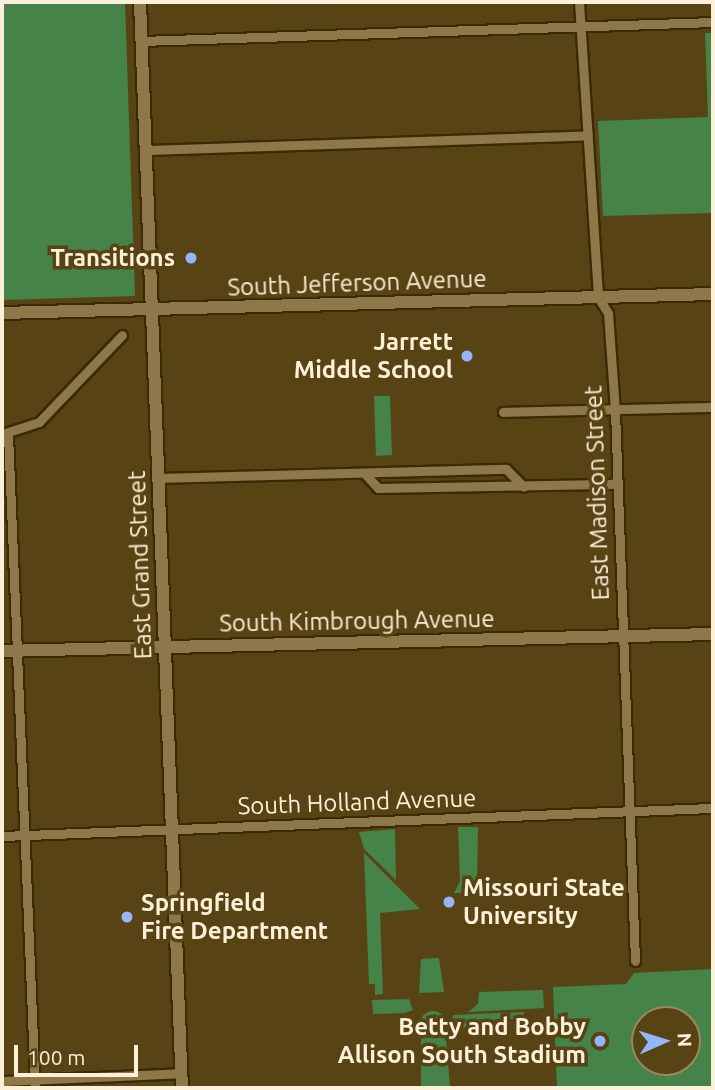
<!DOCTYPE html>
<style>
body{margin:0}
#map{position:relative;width:715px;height:1090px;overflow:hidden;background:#584314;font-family:Ubuntu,sans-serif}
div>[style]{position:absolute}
.green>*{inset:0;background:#468349}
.round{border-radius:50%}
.roads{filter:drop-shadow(2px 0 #3a2a06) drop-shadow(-2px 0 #3a2a06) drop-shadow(0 2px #3a2a06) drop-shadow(0 -2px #3a2a06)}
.minor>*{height:9px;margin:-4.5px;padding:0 4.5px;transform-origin:4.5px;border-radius:4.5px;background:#8e7849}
.secondary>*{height:12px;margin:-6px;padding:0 6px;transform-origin:6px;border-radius:6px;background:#8e7849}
.dots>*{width:19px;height:19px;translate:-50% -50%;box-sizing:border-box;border:4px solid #584314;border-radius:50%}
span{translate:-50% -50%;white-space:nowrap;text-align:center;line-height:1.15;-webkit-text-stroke:7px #584314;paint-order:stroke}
.poi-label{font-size:24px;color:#fcf0d8;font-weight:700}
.right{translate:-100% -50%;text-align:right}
.left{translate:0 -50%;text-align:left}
.street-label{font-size:24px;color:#fcf0d8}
.frame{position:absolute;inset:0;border:4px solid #fcf0d8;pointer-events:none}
.north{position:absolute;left:631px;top:1006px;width:70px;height:70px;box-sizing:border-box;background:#584314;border:2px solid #9a8862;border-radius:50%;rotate:87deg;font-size:19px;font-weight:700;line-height:28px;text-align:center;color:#fcf0d8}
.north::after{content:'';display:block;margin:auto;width:24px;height:32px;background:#95b6fd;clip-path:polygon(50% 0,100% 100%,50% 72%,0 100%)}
.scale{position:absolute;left:14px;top:1045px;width:124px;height:32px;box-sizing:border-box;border:4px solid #fcf0d8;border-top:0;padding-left:9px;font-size:21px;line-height:24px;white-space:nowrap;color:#fcf0d8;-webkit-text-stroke:5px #584314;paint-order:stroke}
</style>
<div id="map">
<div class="green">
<i style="clip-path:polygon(2px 2px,125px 2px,135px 296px,2px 300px)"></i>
<i style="clip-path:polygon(705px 33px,713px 33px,713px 213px,603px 216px,598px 121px,708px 117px)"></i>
<i style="clip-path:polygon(374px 396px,390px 396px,392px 455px,376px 456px)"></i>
<i style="clip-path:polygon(458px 827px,478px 827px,477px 893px,454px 893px,460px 881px)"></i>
<i style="clip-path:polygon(395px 829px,396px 880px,364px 849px,359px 832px)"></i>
<i style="clip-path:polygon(364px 853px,420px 909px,380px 913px,383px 994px,375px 995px,375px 984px,369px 984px)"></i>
<i style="clip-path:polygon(439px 958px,444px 992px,419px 993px,421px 959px)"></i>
<i style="clip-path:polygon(evenodd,713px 969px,713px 1088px,557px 1088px,553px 987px,626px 984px,634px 973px,713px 969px,645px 1020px,687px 1020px,687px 1062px,645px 1062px,645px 1020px)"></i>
<i style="clip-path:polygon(543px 990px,544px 1008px,468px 1012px,478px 1004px,479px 992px)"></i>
<i style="clip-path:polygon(409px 999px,413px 1010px,405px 1013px,373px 1014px,372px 1000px)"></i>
<i class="round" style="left:420px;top:1011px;width:26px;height:26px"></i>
<i style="clip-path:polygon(524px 1012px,524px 1018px,519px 1019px,483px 1020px,482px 1027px,452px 1028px,453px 1015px)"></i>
<i style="clip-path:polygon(446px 1037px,450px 1088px,421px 1088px,421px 1038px)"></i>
</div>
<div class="roads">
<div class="minor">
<i style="left:579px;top:2px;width:296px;rotate:86.3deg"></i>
<i style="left:598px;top:297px;width:19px;rotate:58deg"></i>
<i style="left:608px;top:313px;width:97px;rotate:85.9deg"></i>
<i style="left:615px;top:410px;width:551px;rotate:87.92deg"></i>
<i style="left:141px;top:41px;width:572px;rotate:-1.9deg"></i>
<i style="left:145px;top:150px;width:443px;rotate:-1.9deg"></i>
<i style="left:503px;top:412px;width:210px;rotate:-1.4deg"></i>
<i style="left:2px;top:434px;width:39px;rotate:-18deg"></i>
<i style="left:39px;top:422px;width:120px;rotate:-46.3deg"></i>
<i style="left:8px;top:434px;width:655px;rotate:87.64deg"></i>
<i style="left:365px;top:474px;width:19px;rotate:47deg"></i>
<i style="left:378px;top:488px;width:239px;rotate:-1deg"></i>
<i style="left:157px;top:478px;width:349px;rotate:-1.5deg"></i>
<i style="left:506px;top:469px;width:25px;rotate:45deg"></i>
<i style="left:2px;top:836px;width:712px;rotate:-2.26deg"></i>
<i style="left:2px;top:1081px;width:180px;rotate:-2.5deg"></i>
</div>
<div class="secondary">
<i style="left:140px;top:2px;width:1087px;rotate:87.79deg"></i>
<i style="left:2px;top:313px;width:711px;rotate:-1.53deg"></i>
<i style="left:2px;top:651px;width:711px;rotate:-1.37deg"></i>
</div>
</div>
<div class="dots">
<i style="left:191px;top:258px;background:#95b6fd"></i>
<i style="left:467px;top:356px;background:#95b6fd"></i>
<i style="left:449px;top:902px;background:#95b6fd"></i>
<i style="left:127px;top:917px;background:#95b6fd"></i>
<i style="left:600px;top:1041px;background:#95b6fd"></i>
</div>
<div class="poi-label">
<span class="right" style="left:175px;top:258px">Transitions</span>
<span class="right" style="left:453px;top:356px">Jarrett<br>Middle School</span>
<span class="left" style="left:463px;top:902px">Missouri State<br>University</span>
<span class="left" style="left:141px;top:917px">Springfield<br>Fire Department</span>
<span class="right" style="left:586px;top:1041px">Betty and Bobby<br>Allison South Stadium</span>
</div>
<div class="street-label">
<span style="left:357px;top:283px;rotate:-2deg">South Jefferson Avenue</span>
<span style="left:597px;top:493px;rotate:-92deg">East Madison Street</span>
<span style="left:140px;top:565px;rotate:-92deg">East Grand Street</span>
<span style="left:357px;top:621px;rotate:-1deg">South Kimbrough Avenue</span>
<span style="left:357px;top:802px;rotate:-2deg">South Holland Avenue</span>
</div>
<div class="frame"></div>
<div class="north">N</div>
<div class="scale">100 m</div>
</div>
